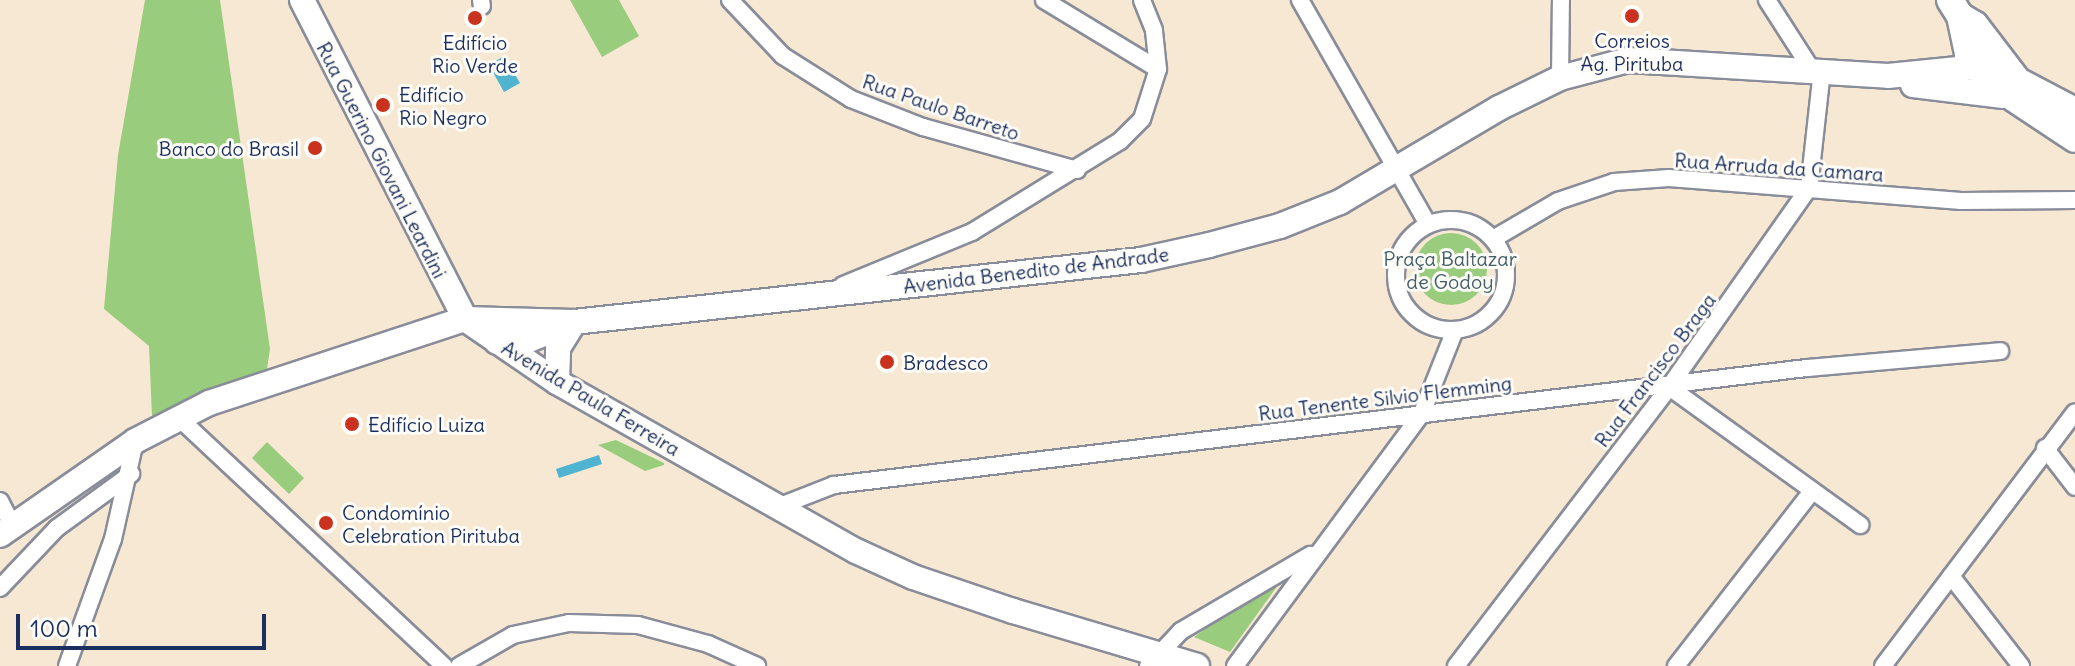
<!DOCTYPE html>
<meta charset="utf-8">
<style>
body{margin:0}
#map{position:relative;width:2075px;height:666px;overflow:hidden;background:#f7e8d4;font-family:Delius,sans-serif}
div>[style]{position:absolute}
.green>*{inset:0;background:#99cc7c}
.round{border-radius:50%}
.water>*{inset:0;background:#50b3cf}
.roads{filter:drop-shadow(2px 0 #898c99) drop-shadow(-2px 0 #898c99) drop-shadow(0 2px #898c99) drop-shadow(0 -2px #898c99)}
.street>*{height:16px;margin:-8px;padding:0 8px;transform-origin:8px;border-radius:8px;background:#fff}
.street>.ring{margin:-8px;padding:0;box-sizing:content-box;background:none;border:16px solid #fff;border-radius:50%}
.secondary>*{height:24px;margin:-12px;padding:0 12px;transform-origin:12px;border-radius:12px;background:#fff}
.primary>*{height:26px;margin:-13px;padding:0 13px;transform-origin:13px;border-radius:13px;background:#fff}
.dots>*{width:22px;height:22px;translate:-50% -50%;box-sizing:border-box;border:4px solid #fdfcf7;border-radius:50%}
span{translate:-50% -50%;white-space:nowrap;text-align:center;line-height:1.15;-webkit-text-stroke:6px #fdfcf7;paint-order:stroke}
.poi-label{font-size:20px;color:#1b2f5e}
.left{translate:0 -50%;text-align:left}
.right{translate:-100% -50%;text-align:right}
.street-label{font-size:20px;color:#1b2f5e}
.park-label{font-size:20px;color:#415e67}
.scale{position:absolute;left:16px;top:614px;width:250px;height:36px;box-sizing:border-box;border:4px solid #1b2f5e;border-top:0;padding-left:10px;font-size:24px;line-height:28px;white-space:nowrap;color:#1b2f5e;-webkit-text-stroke:6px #fdfcf7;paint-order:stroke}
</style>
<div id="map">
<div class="green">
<i style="clip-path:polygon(145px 0,220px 0,270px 349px,267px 369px,152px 416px,149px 346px,104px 309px,118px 155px)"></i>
<i style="clip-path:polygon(570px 0,619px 0,639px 36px,602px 57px)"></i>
<i class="round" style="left:1415px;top:233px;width:72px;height:72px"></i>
<i style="clip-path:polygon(616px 440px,664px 463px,664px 465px,645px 471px,598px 445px)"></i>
<i style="clip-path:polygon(267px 442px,304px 478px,289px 494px,252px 458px)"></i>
<i style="clip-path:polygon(1291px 567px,1230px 652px,1194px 637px)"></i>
</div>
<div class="water">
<i style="clip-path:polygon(504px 56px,520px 83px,504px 92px,489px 65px)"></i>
<i style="clip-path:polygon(599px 455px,602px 464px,559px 478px,556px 469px)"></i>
</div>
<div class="roads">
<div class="street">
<i style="left:481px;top:0;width:6px;rotate:81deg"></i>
<i style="left:730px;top:0;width:77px;rotate:46.6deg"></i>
<i style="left:783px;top:56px;width:80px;rotate:32.3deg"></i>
<i style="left:851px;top:99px;width:77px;rotate:21.3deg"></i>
<i style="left:923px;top:127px;width:160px;rotate:15.6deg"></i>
<i style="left:1044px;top:0;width:133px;rotate:31.2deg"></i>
<i style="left:1300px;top:0;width:258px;rotate:60.3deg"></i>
<i style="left:1767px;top:0;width:83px;rotate:57.3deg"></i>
<i style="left:1560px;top:78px;width:78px;rotate:-89.3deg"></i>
<i class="ring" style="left:1396px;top:220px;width:94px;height:94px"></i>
<i style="left:1493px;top:239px;width:75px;rotate:-30.3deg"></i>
<i style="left:1558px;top:201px;width:59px;rotate:-18.7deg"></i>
<i style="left:1614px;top:182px;width:55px;rotate:-4.2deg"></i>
<i style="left:1669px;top:178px;width:293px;rotate:4.5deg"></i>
<i style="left:1961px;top:201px;width:114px;rotate:-0.5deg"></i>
<i style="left:843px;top:285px;width:139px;rotate:-22.3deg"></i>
<i style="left:972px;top:232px;width:174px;rotate:-31.6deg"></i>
<i style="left:1120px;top:141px;width:31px;rotate:-45deg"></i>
<i style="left:1142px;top:119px;width:52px;rotate:-72.3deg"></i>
<i style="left:1158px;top:69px;width:39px;rotate:-96deg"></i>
<i style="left:1154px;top:30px;width:32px;rotate:-112deg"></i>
<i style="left:1669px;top:387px;width:236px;rotate:35.8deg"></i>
<i style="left:179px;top:418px;width:363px;rotate:43.1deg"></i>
<i style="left:2045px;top:448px;width:49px;rotate:52.4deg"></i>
<i style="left:0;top:501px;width:27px;rotate:63deg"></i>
<i style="left:780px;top:506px;width:58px;rotate:-21.3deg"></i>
<i style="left:834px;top:485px;width:980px;rotate:-6.86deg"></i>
<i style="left:1807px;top:368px;width:194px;rotate:-5deg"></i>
<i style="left:1951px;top:576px;width:114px;rotate:52.1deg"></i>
<i style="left:0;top:588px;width:83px;rotate:-46.5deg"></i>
<i style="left:57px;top:528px;width:92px;rotate:-36.1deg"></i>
<i style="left:67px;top:666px;width:135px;rotate:-70.1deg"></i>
<i style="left:113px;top:539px;width:100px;rotate:-77.3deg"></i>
<i style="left:459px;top:666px;width:62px;rotate:-29.9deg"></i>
<i style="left:513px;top:635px;width:57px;rotate:-12.1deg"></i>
<i style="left:569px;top:623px;width:69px;rotate:1.7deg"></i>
<i style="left:638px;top:625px;width:73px;rotate:15.2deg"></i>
<i style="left:708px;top:644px;width:54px;rotate:24.2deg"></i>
<i style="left:1148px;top:666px;width:48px;rotate:-46.7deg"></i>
<i style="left:1181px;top:631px;width:150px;rotate:-30.5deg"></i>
<i style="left:1235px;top:666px;width:315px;rotate:-53.5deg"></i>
<i style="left:1422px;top:413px;width:89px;rotate:-68.3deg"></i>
<i style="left:1456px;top:666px;width:351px;rotate:-52.6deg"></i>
<i style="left:1669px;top:387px;width:243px;rotate:-54.9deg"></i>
<i style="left:1809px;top:188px;width:118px;rotate:-83.7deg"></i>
<i style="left:1676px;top:666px;width:222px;rotate:-52.1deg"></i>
<i style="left:1883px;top:666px;width:318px;rotate:-52.9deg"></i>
</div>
<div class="secondary">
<i style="left:302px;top:0;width:358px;rotate:62.9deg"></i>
<i style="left:465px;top:319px;width:112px;rotate:34.4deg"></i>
<i style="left:557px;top:382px;width:343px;rotate:29.5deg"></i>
<i style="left:856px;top:551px;width:63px;rotate:24.5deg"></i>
<i style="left:913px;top:577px;width:106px;rotate:18.8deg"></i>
<i style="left:1013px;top:611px;width:192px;rotate:16.6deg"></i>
<i style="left:1913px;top:85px;width:91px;rotate:7deg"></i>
<i style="left:497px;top:342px;width:34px;rotate:-5deg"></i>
<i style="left:531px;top:339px;width:40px;rotate:-22deg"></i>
<i style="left:557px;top:382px;width:34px;rotate:-88deg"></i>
<i style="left:558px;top:348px;width:31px;rotate:-58deg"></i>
<i style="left:0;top:535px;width:165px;rotate:-34.8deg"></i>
<i style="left:135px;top:441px;width:83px;rotate:-27.2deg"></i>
<i style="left:209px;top:403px;width:269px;rotate:-18.2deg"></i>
<i style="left:465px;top:319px;width:109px;rotate:1.6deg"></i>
<i style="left:574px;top:322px;width:570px;rotate:-6.24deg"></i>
<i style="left:1141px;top:260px;width:70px;rotate:-12.4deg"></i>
<i style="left:1209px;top:245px;width:73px;rotate:-15deg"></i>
<i style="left:1280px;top:226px;width:65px;rotate:-21.8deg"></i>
<i style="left:1340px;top:202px;width:185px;rotate:-30.6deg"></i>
<i style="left:1499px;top:108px;width:68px;rotate:-26.2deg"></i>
<i style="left:1560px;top:78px;width:70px;rotate:-14.8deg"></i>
<i style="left:1628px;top:60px;width:260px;rotate:3.5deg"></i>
<i style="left:1888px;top:76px;width:88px;rotate:-5.8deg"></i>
</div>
<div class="primary">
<i style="left:1950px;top:0;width:19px;rotate:58deg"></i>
<i style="left:1960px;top:16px;width:40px;rotate:78deg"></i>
<i style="left:1968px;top:55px;width:34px;rotate:52deg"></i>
<i style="left:1989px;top:82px;width:103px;rotate:33.5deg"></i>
<i style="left:1960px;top:16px;width:17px;rotate:31deg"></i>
<i style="left:1975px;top:25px;width:71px;rotate:52.5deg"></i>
<i style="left:2018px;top:81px;width:64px;rotate:27.8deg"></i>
</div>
</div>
<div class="dots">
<i style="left:1632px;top:16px;background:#c8321e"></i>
<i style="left:475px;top:18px;background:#c8321e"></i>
<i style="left:383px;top:105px;background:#c8321e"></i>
<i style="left:315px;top:148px;background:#c8321e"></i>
<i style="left:887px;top:362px;background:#c8321e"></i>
<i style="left:352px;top:424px;background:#c8321e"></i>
<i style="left:326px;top:523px;background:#c8321e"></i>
</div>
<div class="poi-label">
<span style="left:1632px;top:52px">Correios<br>Ag. Pirituba</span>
<span style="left:475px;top:54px">Edifício<br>Rio Verde</span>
<span class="left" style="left:399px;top:106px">Edifício<br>Rio Negro</span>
<span class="right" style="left:299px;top:148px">Banco do Brasil</span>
<span class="left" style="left:903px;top:362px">Bradesco</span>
<span class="left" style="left:368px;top:424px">Edifício Luiza</span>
<span class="left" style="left:342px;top:524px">Condomínio<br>Celebration Pirituba</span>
</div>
<div class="street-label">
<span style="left:941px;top:107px;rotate:19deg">Rua Paulo Barreto</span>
<span style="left:382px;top:160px;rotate:63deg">Rua Guerino Giovani Leardini</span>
<span style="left:1779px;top:167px;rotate:4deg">Rua Arruda da Camara</span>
<span style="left:1036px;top:270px;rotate:-7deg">Avenida Benedito de Andrade</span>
<span style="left:1655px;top:370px;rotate:-53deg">Rua Francisco Braga</span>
<span style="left:591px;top:398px;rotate:31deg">Avenida Paula Ferreira</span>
<span style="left:1385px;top:398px;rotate:-7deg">Rua Tenente Silvio Flemming</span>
</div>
<div class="park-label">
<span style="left:1450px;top:270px">Praça Baltazar<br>de Godoy</span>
</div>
<div class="scale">100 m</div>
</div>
